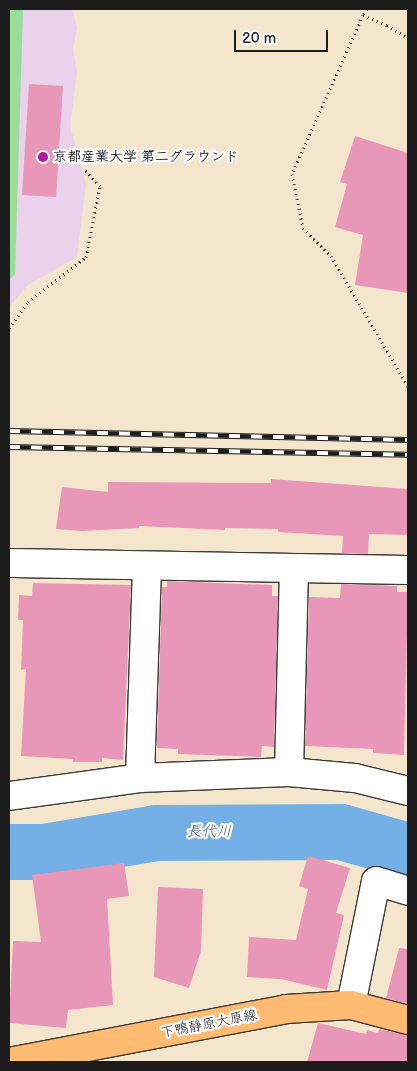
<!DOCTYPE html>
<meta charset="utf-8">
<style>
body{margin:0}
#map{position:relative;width:417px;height:1071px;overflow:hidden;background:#f4e6cd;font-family:"Balsamiq Sans","Klee One",sans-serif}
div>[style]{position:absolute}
.built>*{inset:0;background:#ead1ec}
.green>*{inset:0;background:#98de98}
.river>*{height:56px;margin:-28px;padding:0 28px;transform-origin:28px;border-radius:28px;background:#74b0e6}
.building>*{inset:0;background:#e897b9}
.path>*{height:3px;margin-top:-1.5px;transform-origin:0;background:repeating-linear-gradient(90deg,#3c3a37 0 1px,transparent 0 5px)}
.roads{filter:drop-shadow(1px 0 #3c3a37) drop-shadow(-1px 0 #3c3a37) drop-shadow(0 1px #3c3a37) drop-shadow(0 -1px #3c3a37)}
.minor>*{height:28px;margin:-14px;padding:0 14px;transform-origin:14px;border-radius:14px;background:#fff}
.major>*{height:28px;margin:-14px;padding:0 14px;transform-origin:14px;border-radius:14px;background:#febb71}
.rail>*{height:5.5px;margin-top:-2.75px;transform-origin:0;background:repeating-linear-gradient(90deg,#fff 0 11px,#1c1c1c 0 22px);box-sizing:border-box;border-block:1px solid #1c1c1c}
.dots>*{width:14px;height:14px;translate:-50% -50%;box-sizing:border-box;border:2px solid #fff;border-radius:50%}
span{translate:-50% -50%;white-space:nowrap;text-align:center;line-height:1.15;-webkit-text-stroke:4.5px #fff;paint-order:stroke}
.poi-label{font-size:14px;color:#1c1c1c;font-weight:700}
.left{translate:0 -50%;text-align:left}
.street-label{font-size:14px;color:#1c1c1c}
.water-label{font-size:15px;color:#445f77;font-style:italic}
.frame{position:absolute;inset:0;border:10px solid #1c1c1c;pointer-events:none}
.scale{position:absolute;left:234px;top:30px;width:94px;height:22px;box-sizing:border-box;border:2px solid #1c1c1c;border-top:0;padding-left:6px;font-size:15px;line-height:18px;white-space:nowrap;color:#1c1c1c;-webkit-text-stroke:4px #fff;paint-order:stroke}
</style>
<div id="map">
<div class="built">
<i style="clip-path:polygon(9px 9px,70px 9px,73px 12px,77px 28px,73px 49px,77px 72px,70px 126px,86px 184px,77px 257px,28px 285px,9px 307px)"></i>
</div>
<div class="green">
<i style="clip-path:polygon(9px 9px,23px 9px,15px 274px,9px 280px)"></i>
</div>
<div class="river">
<i style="left:9px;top:852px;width:34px"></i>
<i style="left:43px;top:852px;width:115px;rotate:-9.5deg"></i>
<i style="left:156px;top:833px;width:185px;rotate:-0.3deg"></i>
<i style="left:341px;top:832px;width:70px;rotate:15.8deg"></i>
</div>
<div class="building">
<i style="clip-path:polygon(29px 84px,63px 86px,56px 197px,22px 195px)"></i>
<i style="clip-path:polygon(355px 136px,408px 153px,408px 293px,355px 285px,363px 235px,335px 227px,347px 184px,340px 182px)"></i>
<i style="clip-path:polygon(271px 479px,408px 489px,408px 535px,369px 534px,368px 554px,342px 553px,343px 536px,278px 532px,278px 529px,225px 528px,225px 530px,139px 526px,139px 528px,82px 531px,56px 529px,62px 487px,108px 492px,108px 482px,271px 483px)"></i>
<i style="clip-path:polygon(167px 581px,272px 585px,272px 596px,278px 596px,274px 747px,262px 746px,261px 757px,178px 754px,178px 749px,157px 748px,162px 587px,167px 587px)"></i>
<i style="clip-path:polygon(33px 583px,131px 585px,123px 760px,102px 758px,102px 762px,73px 762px,73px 759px,21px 756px,26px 669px,21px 670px,23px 620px,18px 620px,19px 595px,32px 596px)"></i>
<i style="clip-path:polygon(341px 584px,397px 586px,397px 592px,408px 592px,404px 755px,373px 753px,373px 749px,305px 746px,309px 597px,340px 598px)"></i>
<i style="clip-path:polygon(308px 856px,350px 868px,336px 913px,344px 915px,327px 990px,281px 979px,247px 977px,249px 937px,296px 940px,308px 889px,299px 886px)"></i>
<i style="clip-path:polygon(124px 863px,129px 896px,107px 899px,113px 1005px,68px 1010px,66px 1028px,9px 1023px,13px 941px,41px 942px,32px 875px)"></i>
<i style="clip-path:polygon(158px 887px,203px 889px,201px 951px,189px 988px,154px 977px)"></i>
<i style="clip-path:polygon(399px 948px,408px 949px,408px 1004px,386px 998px)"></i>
<i style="clip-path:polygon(318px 1023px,366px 1034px,367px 1030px,378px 1033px,379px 1029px,408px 1035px,408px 1062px,307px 1062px)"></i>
</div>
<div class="path">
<i style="left:367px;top:9px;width:7px;rotate:124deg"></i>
<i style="left:363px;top:15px;width:26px;rotate:23deg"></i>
<i style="left:387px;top:25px;width:25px;rotate:32deg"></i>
<i style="left:363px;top:15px;width:174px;rotate:114.1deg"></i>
<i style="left:292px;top:174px;width:55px;rotate:78.5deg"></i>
<i style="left:303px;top:228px;width:40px;rotate:45deg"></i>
<i style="left:331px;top:256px;width:151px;rotate:59.4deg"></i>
<i style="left:9px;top:328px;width:32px;rotate:-54deg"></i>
<i style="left:28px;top:302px;width:73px;rotate:-37.8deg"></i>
<i style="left:86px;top:257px;width:72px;rotate:-78.8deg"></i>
<i style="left:100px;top:186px;width:22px;rotate:-133deg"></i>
</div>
<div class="roads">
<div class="minor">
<i style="left:9px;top:563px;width:399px;rotate:1deg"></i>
<i style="left:289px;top:772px;width:204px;rotate:-88.6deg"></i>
<i style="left:140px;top:778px;width:212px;rotate:-88.1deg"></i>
<i style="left:9px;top:796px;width:132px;rotate:-7.8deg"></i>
<i style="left:140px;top:778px;width:149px;rotate:-2.3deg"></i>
<i style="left:289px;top:772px;width:66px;rotate:5.2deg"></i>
<i style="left:355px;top:778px;width:55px;rotate:13.8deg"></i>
<i style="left:351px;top:1005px;width:126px;rotate:-78.6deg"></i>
<i style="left:376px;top:881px;width:34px;rotate:17deg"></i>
</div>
<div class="major">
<i style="left:9px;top:1062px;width:282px;rotate:-10.8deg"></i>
<i style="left:286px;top:1009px;width:65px;rotate:-3.5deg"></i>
<i style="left:351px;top:1005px;width:59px;rotate:14.7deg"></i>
</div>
</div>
<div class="rail">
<i style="left:9px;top:431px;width:399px;rotate:1.3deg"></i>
<i style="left:9px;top:447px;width:399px;rotate:1.1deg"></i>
</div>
<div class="dots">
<i style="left:43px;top:157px;background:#b5179e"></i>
</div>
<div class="poi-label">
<span class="left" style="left:53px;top:157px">京都産業大学 第二グラウンド</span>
</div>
<div class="street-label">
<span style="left:209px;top:1024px;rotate:-11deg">下鴨静原大原線</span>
</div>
<div class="water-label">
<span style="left:209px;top:832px">長代川</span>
</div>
<div class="frame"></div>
<div class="scale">20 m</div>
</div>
